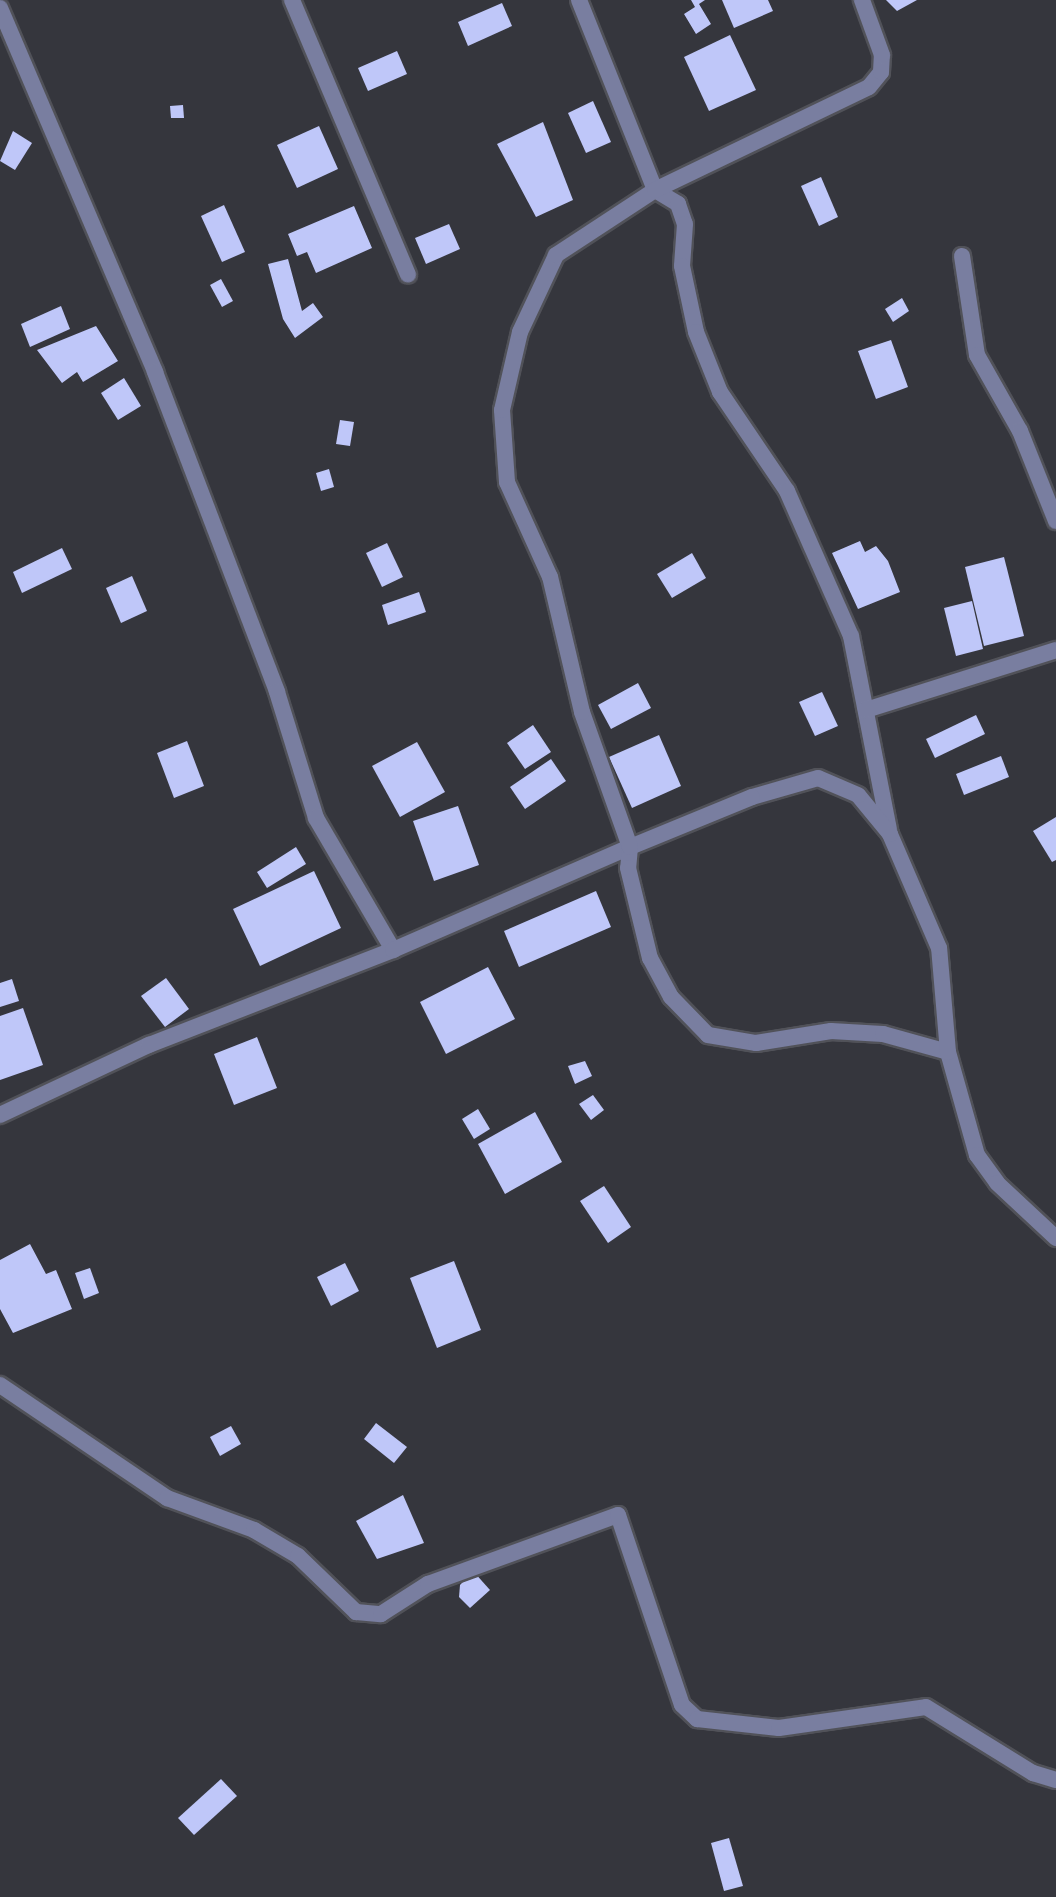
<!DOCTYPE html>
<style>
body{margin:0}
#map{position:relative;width:1056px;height:1897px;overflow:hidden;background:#35363d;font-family:Helvetica,sans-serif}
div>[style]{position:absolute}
.building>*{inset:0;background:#bfc7f9}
.roads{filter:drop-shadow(2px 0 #515259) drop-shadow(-2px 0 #515259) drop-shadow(0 2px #515259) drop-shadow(0 -2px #515259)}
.street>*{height:16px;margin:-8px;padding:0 8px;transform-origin:8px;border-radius:8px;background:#797ea0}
span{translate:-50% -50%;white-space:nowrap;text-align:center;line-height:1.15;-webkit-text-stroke:8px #35363d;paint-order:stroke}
</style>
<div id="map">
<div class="building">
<i style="clip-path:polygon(691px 0,705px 0,699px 4px,711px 24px,696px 34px,684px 14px,695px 7px)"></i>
<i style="clip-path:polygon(722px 0,768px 0,773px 11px,734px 28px)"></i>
<i style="clip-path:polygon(886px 0,917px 0,897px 11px)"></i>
<i style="clip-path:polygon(502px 3px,512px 26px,468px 46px,458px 22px)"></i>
<i style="clip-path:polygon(730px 35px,756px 90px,709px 111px,684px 57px)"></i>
<i style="clip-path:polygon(397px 51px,407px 74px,368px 91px,358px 68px)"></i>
<i style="clip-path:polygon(593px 101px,611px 142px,586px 153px,568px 113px)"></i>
<i style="clip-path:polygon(183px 105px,184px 118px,171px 118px,170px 106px)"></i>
<i style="clip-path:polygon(543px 122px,573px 200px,536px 217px,497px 144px)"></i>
<i style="clip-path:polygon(319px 126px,338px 169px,297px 188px,277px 145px)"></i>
<i style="clip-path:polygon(13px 131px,32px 143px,15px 170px,0 161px)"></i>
<i style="clip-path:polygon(821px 177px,838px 217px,819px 226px,801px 186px)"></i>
<i style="clip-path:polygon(224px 205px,245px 252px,222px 262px,201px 216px)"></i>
<i style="clip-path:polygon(354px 206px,372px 248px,316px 273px,307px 252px,297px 256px,288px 234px)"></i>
<i style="clip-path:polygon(449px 224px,460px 249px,426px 264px,415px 238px)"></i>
<i style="clip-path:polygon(288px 259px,302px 311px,313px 303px,323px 317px,295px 338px,283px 319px,268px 264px)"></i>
<i style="clip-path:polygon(221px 279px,233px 301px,222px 307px,210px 285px)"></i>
<i style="clip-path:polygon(902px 298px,909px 311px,893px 322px,885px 309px)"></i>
<i style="clip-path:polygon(61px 306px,70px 329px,30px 347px,21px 324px)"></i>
<i style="clip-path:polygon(96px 326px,118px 361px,83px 382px,77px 372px,62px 383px,37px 350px)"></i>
<i style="clip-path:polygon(891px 340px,908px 387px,876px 399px,858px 351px)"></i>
<i style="clip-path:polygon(124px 378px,141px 406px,118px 420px,101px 393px)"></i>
<i style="clip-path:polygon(340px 420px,354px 422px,350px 446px,336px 444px)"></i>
<i style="clip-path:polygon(329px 469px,334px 487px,321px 491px,316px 473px)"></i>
<i style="clip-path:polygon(860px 541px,865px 552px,876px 546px,888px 561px,900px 592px,858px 609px,832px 553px)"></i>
<i style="clip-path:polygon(387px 543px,403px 577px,382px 587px,366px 553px)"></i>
<i style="clip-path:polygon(62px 548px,72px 569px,22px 593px,13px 572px)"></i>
<i style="clip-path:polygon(692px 553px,706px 578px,672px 598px,657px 574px)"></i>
<i style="clip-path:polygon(1004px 557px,1024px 636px,984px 646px,965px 567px)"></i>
<i style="clip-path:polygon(132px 576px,147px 611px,121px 623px,106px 588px)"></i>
<i style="clip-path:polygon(419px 592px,426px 612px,388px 625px,382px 605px)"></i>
<i style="clip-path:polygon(972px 601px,983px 649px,956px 656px,944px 608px)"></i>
<i style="clip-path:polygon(638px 683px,651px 708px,611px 729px,598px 705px)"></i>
<i style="clip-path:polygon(822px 692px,838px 726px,815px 736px,799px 702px)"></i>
<i style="clip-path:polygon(976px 715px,985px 734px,935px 758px,926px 739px)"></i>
<i style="clip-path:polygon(533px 725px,551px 752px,525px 769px,507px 743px)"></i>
<i style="clip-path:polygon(659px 735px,681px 786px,632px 808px,609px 757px)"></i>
<i style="clip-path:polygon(187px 741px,204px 786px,174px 798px,157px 753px)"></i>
<i style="clip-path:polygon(417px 742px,445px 792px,400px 817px,372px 766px)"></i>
<i style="clip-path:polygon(1001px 756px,1009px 777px,964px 795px,956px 774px)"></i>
<i style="clip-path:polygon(551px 759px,566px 781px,525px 809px,510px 787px)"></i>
<i style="clip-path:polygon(458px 806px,479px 865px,434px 881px,413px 821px)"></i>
<i style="clip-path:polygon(1056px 817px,1056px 860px,1052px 862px,1033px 831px)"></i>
<i style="clip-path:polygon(296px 847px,306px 864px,267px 888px,257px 872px)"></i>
<i style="clip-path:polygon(314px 871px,341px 928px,260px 966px,233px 909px)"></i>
<i style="clip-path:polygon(596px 891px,611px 927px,519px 967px,504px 931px)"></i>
<i style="clip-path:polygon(488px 967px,515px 1019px,446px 1054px,420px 1002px)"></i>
<i style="clip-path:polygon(166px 978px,189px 1009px,165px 1027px,141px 996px)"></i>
<i style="clip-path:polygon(12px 979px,19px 1001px,0 1007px,0 983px)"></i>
<i style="clip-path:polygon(23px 1008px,43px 1065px,0 1080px,0 1016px)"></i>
<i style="clip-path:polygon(257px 1037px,277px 1088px,234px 1105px,214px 1054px)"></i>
<i style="clip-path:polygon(585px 1061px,592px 1076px,575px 1084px,568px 1066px)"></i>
<i style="clip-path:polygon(593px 1095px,604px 1110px,591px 1120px,579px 1104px)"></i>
<i style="clip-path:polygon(478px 1109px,490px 1129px,474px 1139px,462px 1119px)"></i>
<i style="clip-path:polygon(535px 1112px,562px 1162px,505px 1194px,478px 1144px)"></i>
<i style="clip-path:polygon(604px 1186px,631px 1227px,608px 1243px,580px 1201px)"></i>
<i style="clip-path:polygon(30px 1244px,46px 1274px,56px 1270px,72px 1309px,13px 1333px,0 1309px,0 1260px)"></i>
<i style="clip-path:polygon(454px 1261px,481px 1330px,437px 1348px,410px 1278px)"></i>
<i style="clip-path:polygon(345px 1263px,359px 1291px,331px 1306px,317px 1277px)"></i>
<i style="clip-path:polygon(90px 1268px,99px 1293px,84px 1299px,75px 1273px)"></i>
<i style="clip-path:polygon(376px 1423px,407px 1447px,394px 1463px,364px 1439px)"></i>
<i style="clip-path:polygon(231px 1426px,241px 1444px,220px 1456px,210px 1437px)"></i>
<i style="clip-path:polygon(403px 1495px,424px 1543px,377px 1559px,356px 1521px)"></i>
<i style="clip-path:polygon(473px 1571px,490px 1590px,470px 1608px,459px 1597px,460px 1585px)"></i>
<i style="clip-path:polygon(221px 1779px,237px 1796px,194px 1835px,178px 1818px)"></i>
<i style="clip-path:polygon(729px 1838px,743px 1886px,724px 1891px,711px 1843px)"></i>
</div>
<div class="roads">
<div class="street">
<i style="left:292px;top:0;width:298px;rotate:67.1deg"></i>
<i style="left:579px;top:0;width:205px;rotate:68.2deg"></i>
<i style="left:655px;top:190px;width:27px;rotate:31deg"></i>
<i style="left:678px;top:204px;width:21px;rotate:71deg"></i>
<i style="left:685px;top:224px;width:42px;rotate:94.1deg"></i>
<i style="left:682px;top:266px;width:67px;rotate:78deg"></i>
<i style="left:696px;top:332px;width:65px;rotate:68.2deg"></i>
<i style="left:720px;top:392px;width:120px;rotate:55.9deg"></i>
<i style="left:787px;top:491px;width:158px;rotate:66.2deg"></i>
<i style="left:851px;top:636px;width:197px;rotate:78.9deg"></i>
<i style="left:0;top:8px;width:396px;rotate:66.9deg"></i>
<i style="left:155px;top:372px;width:342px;rotate:69.1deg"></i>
<i style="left:277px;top:692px;width:132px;rotate:72.8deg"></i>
<i style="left:316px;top:818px;width:153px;rotate:59.7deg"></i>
<i style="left:962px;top:256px;width:100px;rotate:81.4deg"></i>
<i style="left:977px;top:355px;width:87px;rotate:60.5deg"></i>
<i style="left:1020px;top:431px;width:97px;rotate:68.2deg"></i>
<i style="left:866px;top:710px;width:199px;rotate:-17.5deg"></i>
<i style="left:948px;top:1052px;width:107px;rotate:74.3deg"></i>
<i style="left:977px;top:1155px;width:34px;rotate:54deg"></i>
<i style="left:997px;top:1183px;width:81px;rotate:43deg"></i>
<i style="left:0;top:1115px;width:165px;rotate:-25.2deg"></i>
<i style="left:149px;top:1045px;width:262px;rotate:-21.3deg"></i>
<i style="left:393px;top:950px;width:258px;rotate:-23.5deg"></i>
<i style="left:630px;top:847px;width:21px;rotate:95deg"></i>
<i style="left:628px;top:868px;width:93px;rotate:76.3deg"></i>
<i style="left:650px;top:958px;width:44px;rotate:61.7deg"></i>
<i style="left:671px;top:997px;width:53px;rotate:45.8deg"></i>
<i style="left:708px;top:1035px;width:49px;rotate:9.5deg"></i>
<i style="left:756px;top:1043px;width:76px;rotate:-9.1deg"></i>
<i style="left:831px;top:1031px;width:52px;rotate:3.3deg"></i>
<i style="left:883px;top:1034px;width:67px;rotate:15.5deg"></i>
<i style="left:948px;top:1052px;width:104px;rotate:-94.9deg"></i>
<i style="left:939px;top:948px;width:124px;rotate:-113.3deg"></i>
<i style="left:890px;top:834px;width:50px;rotate:-129.4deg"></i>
<i style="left:858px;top:795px;width:43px;rotate:-157deg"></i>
<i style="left:818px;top:778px;width:69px;rotate:163.9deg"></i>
<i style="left:752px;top:797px;width:132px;rotate:157.7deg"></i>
<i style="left:630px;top:847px;width:143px;rotate:-109.6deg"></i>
<i style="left:582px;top:712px;width:139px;rotate:-103.3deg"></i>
<i style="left:550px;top:577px;width:104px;rotate:-114.4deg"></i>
<i style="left:507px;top:482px;width:72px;rotate:-94deg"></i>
<i style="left:502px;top:410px;width:80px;rotate:-77deg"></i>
<i style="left:520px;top:332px;width:85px;rotate:-64.9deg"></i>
<i style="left:556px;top:255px;width:118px;rotate:-33.3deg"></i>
<i style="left:655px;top:190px;width:237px;rotate:-25.7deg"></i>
<i style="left:869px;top:87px;width:19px;rotate:-51deg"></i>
<i style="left:881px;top:72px;width:17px;rotate:-87deg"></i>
<i style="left:882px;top:55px;width:59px;rotate:-110deg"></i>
<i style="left:0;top:1385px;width:202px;rotate:34.1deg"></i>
<i style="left:167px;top:1498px;width:93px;rotate:20.2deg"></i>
<i style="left:254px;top:1530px;width:51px;rotate:30.6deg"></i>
<i style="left:298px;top:1556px;width:81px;rotate:44deg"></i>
<i style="left:356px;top:1612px;width:25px;rotate:5deg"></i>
<i style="left:381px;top:1614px;width:56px;rotate:-32.6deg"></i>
<i style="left:428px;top:1584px;width:202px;rotate:-20deg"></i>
<i style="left:618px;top:1515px;width:200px;rotate:71.4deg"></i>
<i style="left:682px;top:1705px;width:21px;rotate:43deg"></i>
<i style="left:697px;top:1719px;width:82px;rotate:6.3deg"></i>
<i style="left:779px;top:1728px;width:148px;rotate:-8.1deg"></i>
<i style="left:926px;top:1707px;width:126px;rotate:31.7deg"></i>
<i style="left:1033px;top:1773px;width:24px;rotate:17deg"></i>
</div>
</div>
</div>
